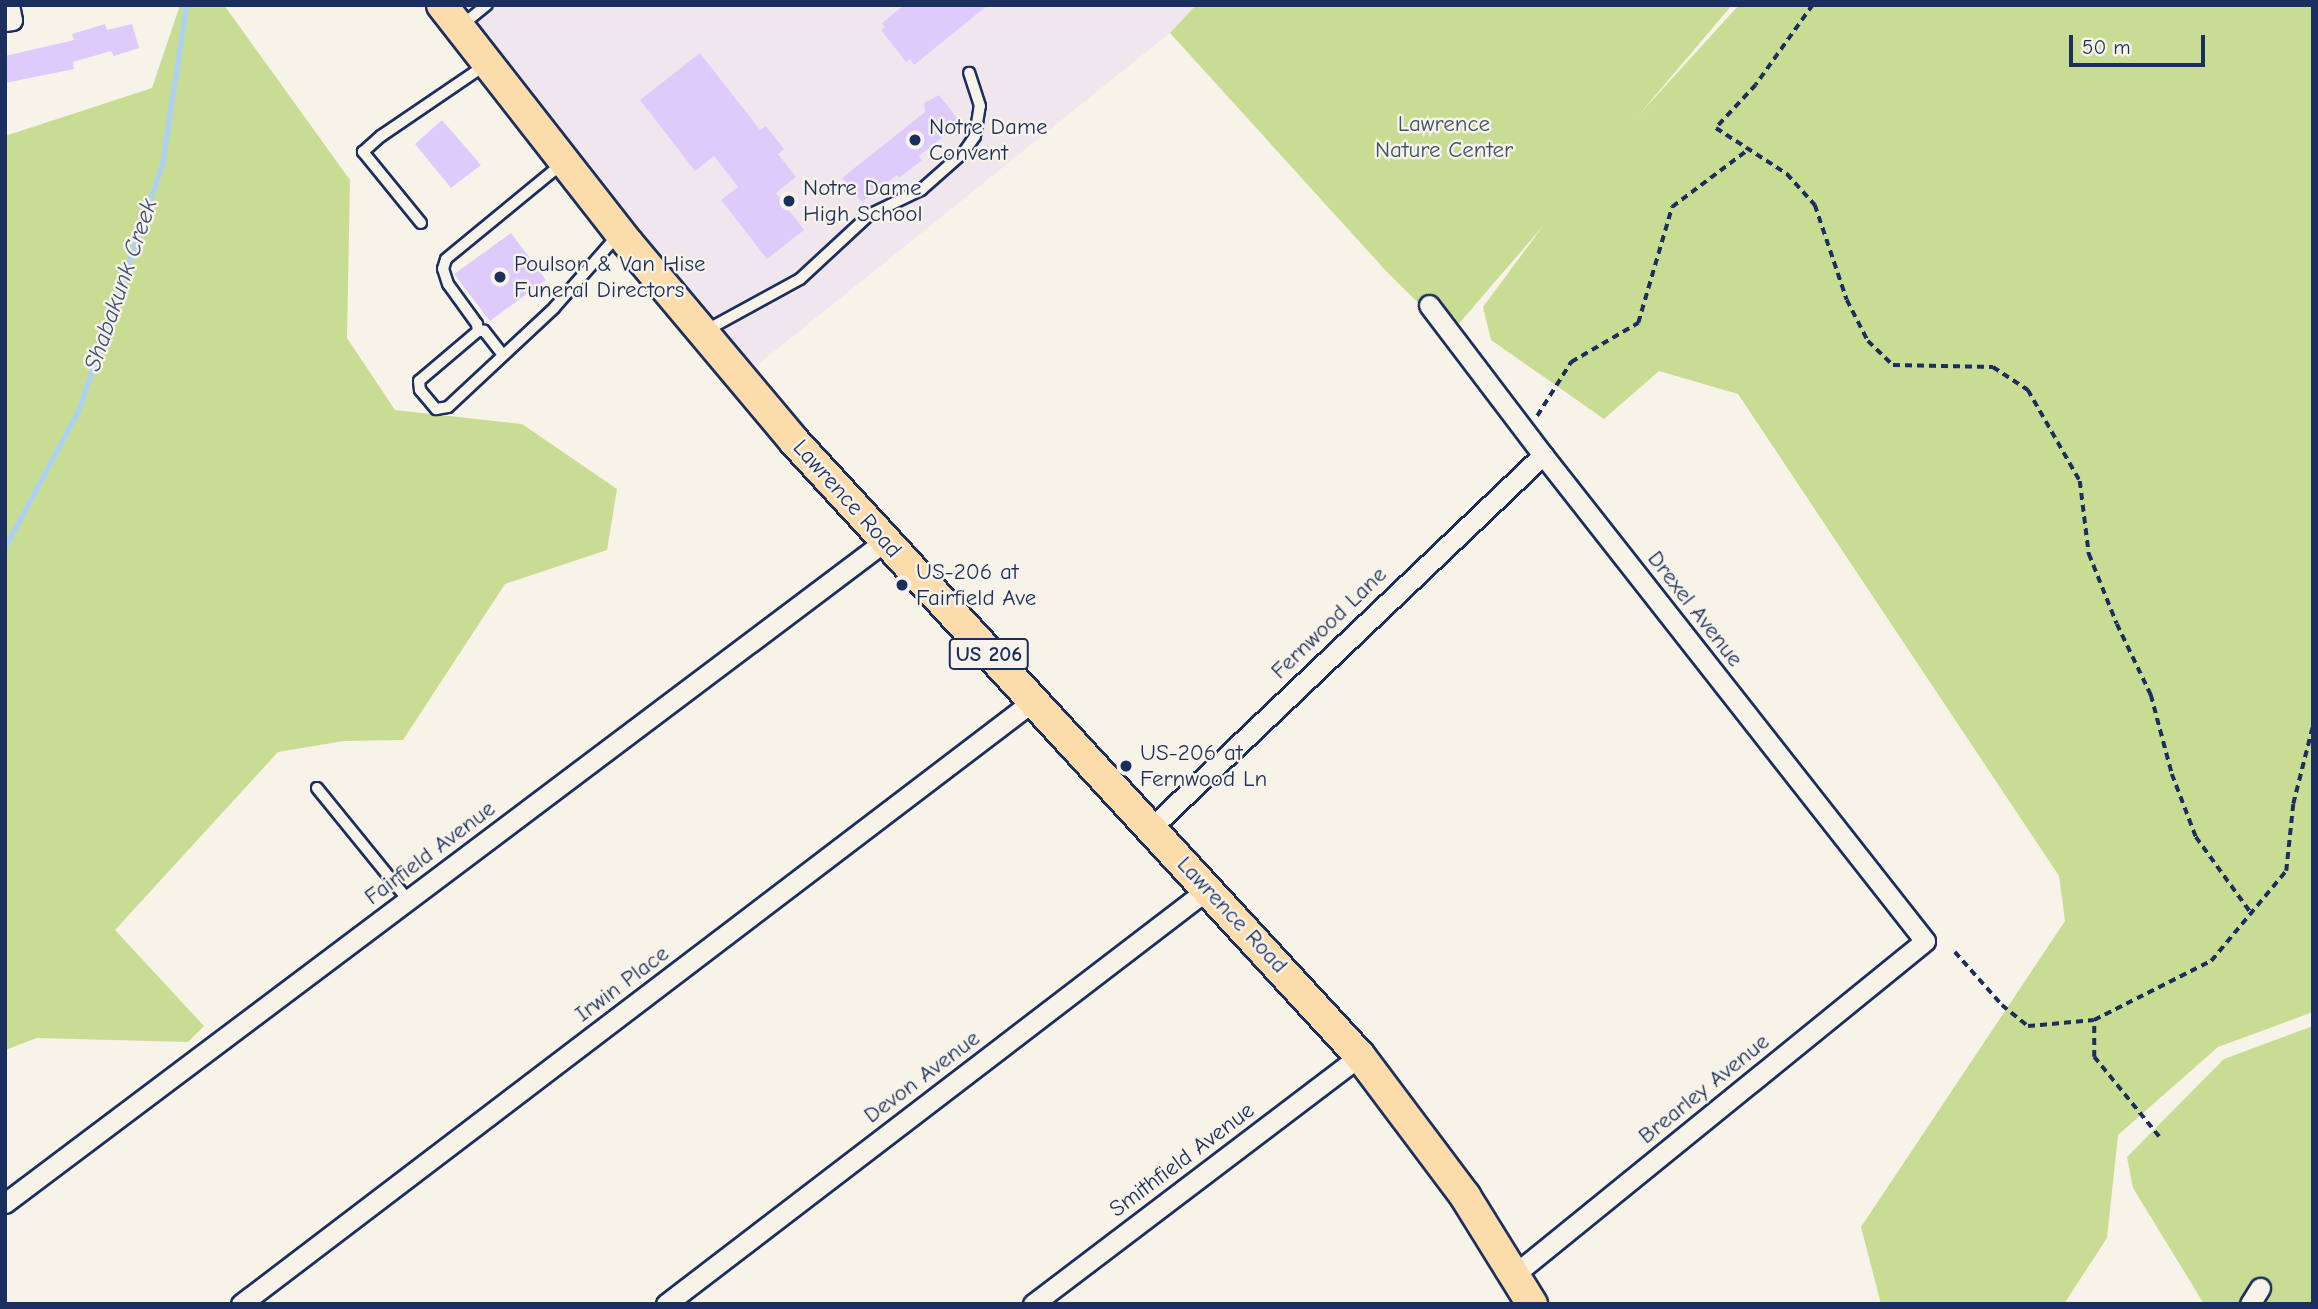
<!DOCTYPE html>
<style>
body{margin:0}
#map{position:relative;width:2318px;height:1309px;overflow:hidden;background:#f7f3e8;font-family:"Comic Neue",sans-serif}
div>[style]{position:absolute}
.built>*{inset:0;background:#f0e7ee}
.green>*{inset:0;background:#c8dd93}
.stream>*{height:5px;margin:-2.5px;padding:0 2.5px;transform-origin:2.5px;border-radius:2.5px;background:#add1f6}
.building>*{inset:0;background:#decbfc}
.path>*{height:3.5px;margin-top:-1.75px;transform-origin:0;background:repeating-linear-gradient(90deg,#1b2f5e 0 7px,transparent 0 12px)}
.roads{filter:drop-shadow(2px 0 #1b2f5e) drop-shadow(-2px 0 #1b2f5e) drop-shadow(0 2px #1b2f5e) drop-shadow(0 -2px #1b2f5e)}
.lane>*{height:10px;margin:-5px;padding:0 5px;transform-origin:5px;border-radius:5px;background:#f7f3e8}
.street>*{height:19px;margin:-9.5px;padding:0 9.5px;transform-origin:9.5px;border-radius:9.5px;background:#f7f3e8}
.primary>*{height:30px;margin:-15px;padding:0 15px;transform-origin:15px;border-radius:15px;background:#fddcac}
.dots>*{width:19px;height:19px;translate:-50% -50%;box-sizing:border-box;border:4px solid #f7f3e8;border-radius:50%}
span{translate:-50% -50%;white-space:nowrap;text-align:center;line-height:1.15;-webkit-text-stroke:5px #f7f3e8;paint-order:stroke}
.shield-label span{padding:2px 5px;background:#f7f3e8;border:2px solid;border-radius:5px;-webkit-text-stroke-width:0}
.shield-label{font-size:21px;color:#1b2f5e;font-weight:700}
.park-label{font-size:23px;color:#3e5269}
.poi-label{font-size:23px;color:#1b2f5e}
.left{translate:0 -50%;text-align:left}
.street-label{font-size:23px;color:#1b2f5e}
.water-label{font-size:24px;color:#384f7c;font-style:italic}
.frame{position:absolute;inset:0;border:7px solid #1b2f5e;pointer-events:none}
.scale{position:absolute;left:2069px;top:35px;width:136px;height:32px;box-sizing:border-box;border:4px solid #1b2f5e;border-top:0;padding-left:9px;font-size:21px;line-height:24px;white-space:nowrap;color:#1b2f5e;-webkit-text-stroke:5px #f7f3e8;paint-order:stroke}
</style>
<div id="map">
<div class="built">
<i style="clip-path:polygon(461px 5px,1196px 5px,1170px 33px,751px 370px)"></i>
</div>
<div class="green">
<i style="clip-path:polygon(180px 5px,224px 5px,350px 180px,347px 338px,395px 410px,522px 424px,617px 489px,607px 550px,505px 584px,403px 740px,344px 741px,278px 752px,115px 930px,204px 1026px,188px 1042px,37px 1038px,5px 1050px,5px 136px,152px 88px)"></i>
<i style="clip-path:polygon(1196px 5px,1732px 5px,1637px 117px,1739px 5px,2313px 5px,2313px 1012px,2218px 1047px,2118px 1135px,2107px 1238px,2064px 1304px,1881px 1304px,1861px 1227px,2065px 921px,2059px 876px,1738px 394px,1659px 371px,1604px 419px,1491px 340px,1483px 307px,1543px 226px,1450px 334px,1387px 272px,1170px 33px)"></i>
<i style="clip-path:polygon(2313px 1026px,2313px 1304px,2204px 1304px,2133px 1188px,2127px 1157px,2224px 1059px)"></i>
</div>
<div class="stream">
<i style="left:5px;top:547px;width:154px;rotate:-61.8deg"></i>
<i style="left:78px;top:411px;width:261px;rotate:-71.2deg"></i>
<i style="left:162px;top:164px;width:161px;rotate:-81.4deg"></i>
</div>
<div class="building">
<i style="clip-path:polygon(904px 5px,988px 5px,914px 65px,910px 59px,906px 62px,881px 30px,885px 27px,882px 23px)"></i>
<i style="clip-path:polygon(105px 24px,107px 30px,132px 24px,139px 48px,114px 56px,111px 51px,73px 62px,74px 69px,5px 83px,5px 56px,74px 40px,72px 34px)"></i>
<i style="clip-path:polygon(700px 53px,760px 130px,766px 126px,784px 149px,778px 154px,796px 177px,776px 193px,804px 230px,767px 259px,721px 200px,738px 187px,714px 156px,695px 171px,640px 100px)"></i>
<i style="clip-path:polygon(939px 95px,961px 123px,919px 156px,922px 160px,899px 178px,897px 175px,862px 202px,842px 178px,925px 112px,924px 103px)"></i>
<i style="clip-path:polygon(442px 120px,481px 165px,451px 188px,415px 144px)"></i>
<i style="clip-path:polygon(511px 233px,546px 280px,490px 321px,454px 274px)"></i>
</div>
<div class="path">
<i style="left:1813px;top:5px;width:98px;rotate:125.5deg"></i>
<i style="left:1756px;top:85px;width:59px;rotate:132.9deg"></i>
<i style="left:1716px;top:128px;width:85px;rotate:32.9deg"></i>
<i style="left:1787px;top:174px;width:42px;rotate:47.9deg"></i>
<i style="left:1815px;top:205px;width:100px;rotate:71.4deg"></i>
<i style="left:1847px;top:300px;width:46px;rotate:62.9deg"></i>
<i style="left:1868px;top:341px;width:35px;rotate:44deg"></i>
<i style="left:1893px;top:365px;width:100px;rotate:1.1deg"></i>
<i style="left:1993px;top:367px;width:42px;rotate:33.3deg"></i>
<i style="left:2028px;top:390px;width:105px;rotate:60.3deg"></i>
<i style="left:2080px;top:481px;width:74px;rotate:83deg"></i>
<i style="left:2089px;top:554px;width:75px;rotate:68.2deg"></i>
<i style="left:2117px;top:624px;width:79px;rotate:64.4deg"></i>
<i style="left:2151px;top:695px;width:82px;rotate:75.1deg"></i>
<i style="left:2172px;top:774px;width:67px;rotate:69.1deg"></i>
<i style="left:2196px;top:837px;width:94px;rotate:54.1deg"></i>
<i style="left:1537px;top:416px;width:64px;rotate:-57.8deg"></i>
<i style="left:1571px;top:362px;width:78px;rotate:-30.2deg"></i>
<i style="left:1638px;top:323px;width:121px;rotate:-73.7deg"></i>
<i style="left:1672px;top:207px;width:96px;rotate:-37deg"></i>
<i style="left:1955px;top:952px;width:71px;rotate:48.4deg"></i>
<i style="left:2002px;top:1005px;width:33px;rotate:39deg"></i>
<i style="left:2028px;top:1026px;width:66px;rotate:-5.2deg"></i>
<i style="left:2159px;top:1137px;width:103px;rotate:-129.1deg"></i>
<i style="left:2094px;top:1057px;width:37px;rotate:-90deg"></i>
<i style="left:2094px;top:1020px;width:131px;rotate:-26.8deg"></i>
<i style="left:2211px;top:961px;width:117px;rotate:-50.2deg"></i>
<i style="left:2286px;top:871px;width:67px;rotate:-84deg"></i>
<i style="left:2293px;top:804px;width:81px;rotate:-75.8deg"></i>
</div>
<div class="roads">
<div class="lane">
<i style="left:462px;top:25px;width:32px;rotate:-39deg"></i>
<i style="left:421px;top:223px;width:92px;rotate:-129.2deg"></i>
<i style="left:363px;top:152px;width:24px;rotate:-42deg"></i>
<i style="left:381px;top:136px;width:125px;rotate:-34.2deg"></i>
<i style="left:478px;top:331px;width:7px;rotate:-98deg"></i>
<i style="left:477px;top:324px;width:49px;rotate:-125.9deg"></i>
<i style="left:448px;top:284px;width:16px;rotate:-108deg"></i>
<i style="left:443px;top:269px;width:10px;rotate:-73deg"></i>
<i style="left:446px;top:259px;width:151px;rotate:-39.4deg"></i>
<i style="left:705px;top:331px;width:108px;rotate:-28.7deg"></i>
<i style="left:800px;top:279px;width:94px;rotate:-42.8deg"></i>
<i style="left:869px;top:215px;width:58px;rotate:-25.7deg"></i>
<i style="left:921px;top:190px;width:57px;rotate:-41.5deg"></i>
<i style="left:964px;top:152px;width:19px;rotate:-55deg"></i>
<i style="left:975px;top:136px;width:30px;rotate:-81deg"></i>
<i style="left:980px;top:106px;width:35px;rotate:-108deg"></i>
<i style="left:503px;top:355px;width:31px;rotate:-128deg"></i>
<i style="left:484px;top:331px;width:6px;rotate:180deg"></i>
<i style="left:478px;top:331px;width:77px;rotate:139.7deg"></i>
<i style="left:419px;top:381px;width:9px;rotate:84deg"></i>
<i style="left:420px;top:390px;width:25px;rotate:50deg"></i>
<i style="left:436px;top:409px;width:12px;rotate:-9deg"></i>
<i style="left:448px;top:407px;width:145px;rotate:-43deg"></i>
<i style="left:554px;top:308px;width:96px;rotate:-48.8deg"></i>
<i style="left:317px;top:788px;width:144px;rotate:50.9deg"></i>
</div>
<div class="street">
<i style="left:5px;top:21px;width:7px;rotate:-8deg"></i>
<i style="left:12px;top:20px;width:15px;rotate:-101deg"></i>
<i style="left:1429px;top:305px;width:188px;rotate:52.8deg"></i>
<i style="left:1543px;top:455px;width:618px;rotate:51.83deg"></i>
<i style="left:1925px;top:941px;width:528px;rotate:140.92deg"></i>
<i style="left:1151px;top:828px;width:541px;rotate:-43.58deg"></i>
<i style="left:5px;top:1203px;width:1101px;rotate:-36.95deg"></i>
<i style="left:241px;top:1304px;width:995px;rotate:-37.28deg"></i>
<i style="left:666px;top:1304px;width:683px;rotate:-37.44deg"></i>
<i style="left:1033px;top:1304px;width:410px;rotate:-37.2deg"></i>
<i style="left:2250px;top:1304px;width:19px;rotate:-58deg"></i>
</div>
<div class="primary">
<i style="left:442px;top:5px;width:302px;rotate:52deg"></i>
<i style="left:628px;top:243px;width:258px;rotate:50deg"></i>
<i style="left:794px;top:441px;width:836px;rotate:47.38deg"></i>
<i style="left:1360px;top:1056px;width:175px;rotate:53.1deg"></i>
<i style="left:1465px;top:1196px;width:127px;rotate:58.2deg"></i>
</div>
</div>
<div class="dots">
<i style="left:915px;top:140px;background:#1b2f5e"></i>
<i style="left:789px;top:201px;background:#1b2f5e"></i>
<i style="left:500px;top:277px;background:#1b2f5e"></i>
<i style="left:902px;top:585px;background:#1b2f5e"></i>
<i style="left:1126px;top:766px;background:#1b2f5e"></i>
</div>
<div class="shield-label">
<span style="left:989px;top:654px">US 206</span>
</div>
<div class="park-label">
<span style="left:1444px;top:137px">Lawrence<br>Nature Center</span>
</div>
<div class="poi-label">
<span class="left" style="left:929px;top:140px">Notre Dame<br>Convent</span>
<span class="left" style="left:803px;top:201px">Notre Dame<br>High School</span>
<span class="left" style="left:514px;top:277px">Poulson &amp; Van Hise<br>Funeral Directors</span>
<span class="left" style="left:916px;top:585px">US-206 at<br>Fairfield Ave</span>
<span class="left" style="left:1140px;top:766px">US-206 at<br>Fernwood Ln</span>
</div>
<div class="street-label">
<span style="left:847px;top:499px;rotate:48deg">Lawrence Road</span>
<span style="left:1695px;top:609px;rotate:52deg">Drexel Avenue</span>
<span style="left:1329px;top:623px;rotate:-44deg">Fernwood Lane</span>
<span style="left:430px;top:853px;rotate:-37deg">Fairfield Avenue</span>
<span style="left:1232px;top:915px;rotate:47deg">Lawrence Road</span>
<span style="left:622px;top:984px;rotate:-37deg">Irwin Place</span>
<span style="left:922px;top:1077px;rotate:-37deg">Devon Avenue</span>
<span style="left:1704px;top:1089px;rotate:-39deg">Brearley Avenue</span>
<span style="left:1182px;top:1160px;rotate:-37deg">Smithfield Avenue</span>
</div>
<div class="water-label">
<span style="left:121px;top:285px;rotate:-71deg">Shabakunk Creek</span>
</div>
<div class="frame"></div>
<div class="scale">50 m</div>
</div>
